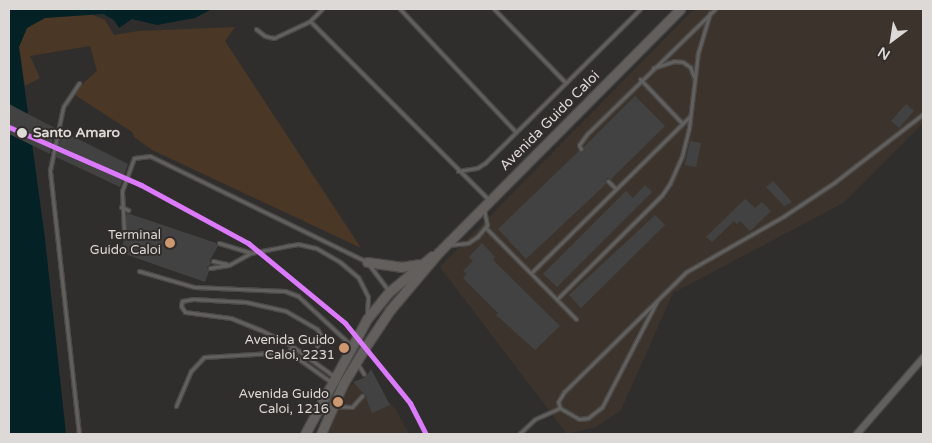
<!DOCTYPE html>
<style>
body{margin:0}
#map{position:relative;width:932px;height:443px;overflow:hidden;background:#302e2c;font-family:"Varela Round",sans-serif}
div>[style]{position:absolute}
.built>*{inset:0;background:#3c342c}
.green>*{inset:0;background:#4a3725}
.water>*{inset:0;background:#042126}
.building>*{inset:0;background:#434242}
.roads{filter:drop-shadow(1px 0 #4b4947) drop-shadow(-1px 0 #4b4947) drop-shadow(0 1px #4b4947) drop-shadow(0 -1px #4b4947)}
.lane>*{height:3px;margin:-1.5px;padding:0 1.5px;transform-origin:1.5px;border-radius:1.5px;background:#62605f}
.street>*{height:6px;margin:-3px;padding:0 3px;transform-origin:3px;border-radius:3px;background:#62605f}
.secondary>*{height:9px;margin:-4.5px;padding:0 4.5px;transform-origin:4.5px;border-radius:4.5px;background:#635f5c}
.metro-1>*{height:5px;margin:-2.5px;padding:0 2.5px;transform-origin:2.5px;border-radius:2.5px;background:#db7afc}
.dots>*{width:14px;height:14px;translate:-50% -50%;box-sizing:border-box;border:2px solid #322d2a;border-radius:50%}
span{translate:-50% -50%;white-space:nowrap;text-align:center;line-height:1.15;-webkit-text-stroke:4px #322d2a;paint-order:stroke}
.bus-label{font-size:13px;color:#dcd9d7}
.right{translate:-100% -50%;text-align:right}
.street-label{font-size:14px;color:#dcd9d7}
.stop-label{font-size:14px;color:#dcd9d7;font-weight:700}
.left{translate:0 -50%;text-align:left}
.frame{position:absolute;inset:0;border:10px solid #dcd9d7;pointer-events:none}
.north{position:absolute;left:867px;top:15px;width:50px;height:50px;-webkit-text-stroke:4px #322d2a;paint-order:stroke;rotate:211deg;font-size:14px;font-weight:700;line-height:20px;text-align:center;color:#dcd9d7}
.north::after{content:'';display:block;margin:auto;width:18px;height:22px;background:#dcd9d7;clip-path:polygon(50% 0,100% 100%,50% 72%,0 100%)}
</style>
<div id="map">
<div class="built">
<i style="clip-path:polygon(694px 9px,923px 9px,923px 123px,843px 203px,673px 293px,621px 410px,596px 427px,567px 434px,440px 267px)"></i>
<i style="clip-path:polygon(367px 378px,396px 410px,409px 434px,329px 434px,347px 387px)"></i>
</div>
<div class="green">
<i style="clip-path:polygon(90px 14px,105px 20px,114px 35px,138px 31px,235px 27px,225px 41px,361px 248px,152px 150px,134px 137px,132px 132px,72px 93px,97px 71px,90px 46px,30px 56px,40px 78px,25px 86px,19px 47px,26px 28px,44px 18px)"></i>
</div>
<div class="water">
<i style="clip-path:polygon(9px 9px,212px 9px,195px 18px,157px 25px,132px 19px,119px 28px,114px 20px,103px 14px,45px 18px,27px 28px,19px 47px,45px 239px,66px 434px,9px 434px)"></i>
</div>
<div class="building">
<i style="clip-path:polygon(635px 96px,665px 126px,611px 179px,606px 178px,606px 184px,526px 259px,498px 229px,579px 151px,584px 151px,584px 147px)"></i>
<i style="clip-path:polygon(9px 104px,55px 128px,50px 154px,9px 134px)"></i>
<i style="clip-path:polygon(906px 104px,914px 111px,899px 128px,891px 121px)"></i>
<i style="clip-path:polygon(62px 131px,128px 164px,120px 187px,56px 157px)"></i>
<i style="clip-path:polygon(690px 141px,701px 143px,696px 167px,685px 165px)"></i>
<i style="clip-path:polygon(773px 181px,792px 202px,784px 206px,766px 187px)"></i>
<i style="clip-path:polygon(645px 185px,652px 192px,557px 287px,543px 274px,626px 191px,633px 198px)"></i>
<i style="clip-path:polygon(745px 199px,755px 208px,762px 202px,771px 211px,750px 231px,740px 221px,737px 224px,734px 221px,712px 242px,706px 237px)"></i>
<i style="clip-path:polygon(127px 213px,216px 243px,218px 246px,210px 260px,211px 264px,207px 267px,209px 271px,205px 282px,122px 253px,124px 233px,127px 230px)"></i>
<i style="clip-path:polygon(655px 215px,665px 225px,581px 308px,569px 295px)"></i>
<i style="clip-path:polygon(482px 243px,495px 257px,493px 260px,560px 326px,535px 350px,496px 315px,498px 313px,463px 278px,467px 274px,463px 271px,473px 261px,469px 257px)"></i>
<i style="clip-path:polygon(371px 369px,390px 405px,372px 413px,365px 395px,353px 382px,366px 377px)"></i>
</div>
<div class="roads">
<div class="lane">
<i style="left:400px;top:9px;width:169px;rotate:46.7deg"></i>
<i style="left:494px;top:9px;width:103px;rotate:45.8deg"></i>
<i style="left:310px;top:21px;width:17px;rotate:-45deg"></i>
<i style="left:256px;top:29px;width:11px;rotate:38deg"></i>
<i style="left:265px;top:36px;width:9px;rotate:13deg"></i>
<i style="left:274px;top:38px;width:40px;rotate:-25deg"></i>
<i style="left:310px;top:21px;width:253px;rotate:45deg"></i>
<i style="left:653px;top:68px;width:22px;rotate:-18deg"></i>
<i style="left:674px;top:61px;width:9px;rotate:6deg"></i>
<i style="left:683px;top:62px;width:9px;rotate:36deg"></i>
<i style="left:690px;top:67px;width:11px;rotate:68deg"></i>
<i style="left:640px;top:79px;width:61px;rotate:46.3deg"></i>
<i style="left:581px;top:149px;width:4px;rotate:-117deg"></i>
<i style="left:579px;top:145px;width:14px;rotate:-54deg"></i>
<i style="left:587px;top:134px;width:179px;rotate:-44.3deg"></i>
<i style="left:458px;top:171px;width:19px;rotate:-9deg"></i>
<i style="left:477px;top:168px;width:9px;rotate:-32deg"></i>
<i style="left:485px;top:163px;width:218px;rotate:-44.8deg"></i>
<i style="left:608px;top:181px;width:11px;rotate:45deg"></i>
<i style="left:121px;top:207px;width:8px;rotate:23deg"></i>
<i style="left:486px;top:228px;width:128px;rotate:45.3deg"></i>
<i style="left:124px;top:230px;width:39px;rotate:-93deg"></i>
<i style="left:122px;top:191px;width:35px;rotate:-70deg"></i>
<i style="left:134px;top:158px;width:16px;rotate:-7deg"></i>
<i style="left:150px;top:156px;width:242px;rotate:26deg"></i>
<i style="left:367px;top:262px;width:36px;rotate:53deg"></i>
<i style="left:219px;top:243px;width:34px;rotate:17deg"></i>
<i style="left:449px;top:245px;width:19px;rotate:-6deg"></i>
<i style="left:468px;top:243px;width:11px;rotate:-34deg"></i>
<i style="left:477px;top:237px;width:16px;rotate:-50deg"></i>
<i style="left:487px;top:225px;width:16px;rotate:-101deg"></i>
<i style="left:213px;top:261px;width:14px;rotate:12deg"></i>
<i style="left:210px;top:268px;width:19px;rotate:-9deg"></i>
<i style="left:229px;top:265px;width:25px;rotate:-29deg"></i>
<i style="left:251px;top:253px;width:36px;rotate:-11deg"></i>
<i style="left:286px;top:246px;width:12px;rotate:-9deg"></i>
<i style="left:298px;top:244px;width:18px;rotate:13deg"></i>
<i style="left:316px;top:248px;width:28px;rotate:30deg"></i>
<i style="left:340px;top:262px;width:23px;rotate:40deg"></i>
<i style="left:358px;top:277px;width:22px;rotate:63deg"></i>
<i style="left:368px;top:297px;width:17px;rotate:93deg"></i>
<i style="left:139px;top:271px;width:57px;rotate:16.2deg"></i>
<i style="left:194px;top:287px;width:91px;rotate:2.5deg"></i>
<i style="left:285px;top:291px;width:14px;rotate:21deg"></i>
<i style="left:298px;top:296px;width:74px;rotate:42.8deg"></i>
<i style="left:531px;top:273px;width:223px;rotate:-44.6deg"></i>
<i style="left:557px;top:299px;width:148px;rotate:-44.7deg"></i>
<i style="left:662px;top:195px;width:14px;rotate:-56deg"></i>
<i style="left:670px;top:183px;width:30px;rotate:-66deg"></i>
<i style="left:682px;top:156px;width:29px;rotate:-76deg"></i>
<i style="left:689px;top:128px;width:76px;rotate:-83.2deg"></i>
<i style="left:698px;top:53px;width:42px;rotate:-73.3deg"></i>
<i style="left:657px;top:301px;width:119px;rotate:117.4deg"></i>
<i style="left:602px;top:407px;width:18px;rotate:142deg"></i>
<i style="left:588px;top:418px;width:9px;rotate:174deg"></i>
<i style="left:579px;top:419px;width:22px;rotate:-150deg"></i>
<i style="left:560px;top:408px;width:6px;rotate:-108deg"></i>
<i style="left:558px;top:402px;width:12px;rotate:-59deg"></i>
<i style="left:564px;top:392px;width:171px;rotate:-44.5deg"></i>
<i style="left:686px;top:272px;width:113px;rotate:-29.7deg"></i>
<i style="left:784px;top:216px;width:61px;rotate:-33.7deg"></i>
<i style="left:835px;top:182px;width:111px;rotate:-37.7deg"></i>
<i style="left:317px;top:346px;width:12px;rotate:-70deg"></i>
<i style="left:321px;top:335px;width:7px;rotate:-124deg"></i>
<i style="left:317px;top:329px;width:36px;rotate:-150deg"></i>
<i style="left:286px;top:311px;width:41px;rotate:-167.3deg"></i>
<i style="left:246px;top:302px;width:53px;rotate:-176.8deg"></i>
<i style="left:193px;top:299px;width:11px;rotate:170deg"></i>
<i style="left:182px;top:301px;width:5px;rotate:101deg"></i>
<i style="left:181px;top:306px;width:7px;rotate:56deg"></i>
<i style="left:185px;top:312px;width:46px;rotate:7.4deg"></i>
<i style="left:231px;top:318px;width:32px;rotate:22deg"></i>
<i style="left:261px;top:330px;width:35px;rotate:27deg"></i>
<i style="left:292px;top:346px;width:53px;rotate:35.8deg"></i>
<i style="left:289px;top:352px;width:52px;rotate:35.5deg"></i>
<i style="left:357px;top:363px;width:13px;rotate:58deg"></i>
<i style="left:176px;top:406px;width:38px;rotate:-67deg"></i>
<i style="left:191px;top:371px;width:19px;rotate:-47deg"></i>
<i style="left:204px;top:357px;width:85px;rotate:-3.4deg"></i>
<i style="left:289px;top:352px;width:7px;rotate:-63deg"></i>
<i style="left:335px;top:406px;width:17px;rotate:3deg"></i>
<i style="left:352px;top:407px;width:15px;rotate:-48deg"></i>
<i style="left:79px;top:434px;width:266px;rotate:-96.3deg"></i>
<i style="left:50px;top:170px;width:64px;rotate:-78.3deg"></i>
<i style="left:63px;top:107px;width:29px;rotate:-56deg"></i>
<i style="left:519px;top:434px;width:22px;rotate:-43deg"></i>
<i style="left:535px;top:419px;width:27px;rotate:-24deg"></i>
</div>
<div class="street">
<i style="left:857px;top:434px;width:101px;rotate:-49deg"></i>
</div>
<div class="secondary">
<i style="left:367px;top:262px;width:34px;rotate:8deg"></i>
<i style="left:401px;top:267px;width:18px;rotate:-9deg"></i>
<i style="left:305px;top:434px;width:131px;rotate:-61.7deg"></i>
<i style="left:367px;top:319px;width:35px;rotate:-51deg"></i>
<i style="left:389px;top:292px;width:56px;rotate:-39.9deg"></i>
<i style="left:321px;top:434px;width:55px;rotate:-66.3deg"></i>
<i style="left:343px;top:384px;width:44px;rotate:-58.8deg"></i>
<i style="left:366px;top:346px;width:43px;rotate:-56.3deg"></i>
<i style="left:390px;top:310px;width:76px;rotate:-49.8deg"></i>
<i style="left:439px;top:252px;width:342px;rotate:-45.2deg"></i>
</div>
</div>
<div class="metro-1">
<i style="left:9px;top:127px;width:144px;rotate:23.7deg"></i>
<i style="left:141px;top:185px;width:122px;rotate:28.5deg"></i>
<i style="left:248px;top:243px;width:126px;rotate:39.5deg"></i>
<i style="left:345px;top:323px;width:103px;rotate:50.9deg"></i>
<i style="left:410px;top:403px;width:35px;rotate:63deg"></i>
</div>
<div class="dots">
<i style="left:22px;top:133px;background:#dcd9d7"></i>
<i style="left:170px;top:243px;background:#cd976f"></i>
<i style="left:344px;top:348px;background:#cd976f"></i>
<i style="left:338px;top:402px;background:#cd976f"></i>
</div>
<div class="bus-label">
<span class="right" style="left:161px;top:243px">Terminal<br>Guido Caloi</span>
<span class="right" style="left:335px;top:348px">Avenida Guido<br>Caloi, 2231</span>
<span class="right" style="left:329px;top:402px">Avenida Guido<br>Caloi, 1216</span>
</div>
<div class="street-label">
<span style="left:550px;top:121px;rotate:-45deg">Avenida Guido Caloi</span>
</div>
<div class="stop-label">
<span class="left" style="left:33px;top:133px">Santo Amaro</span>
</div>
<div class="frame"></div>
<div class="north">N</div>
</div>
